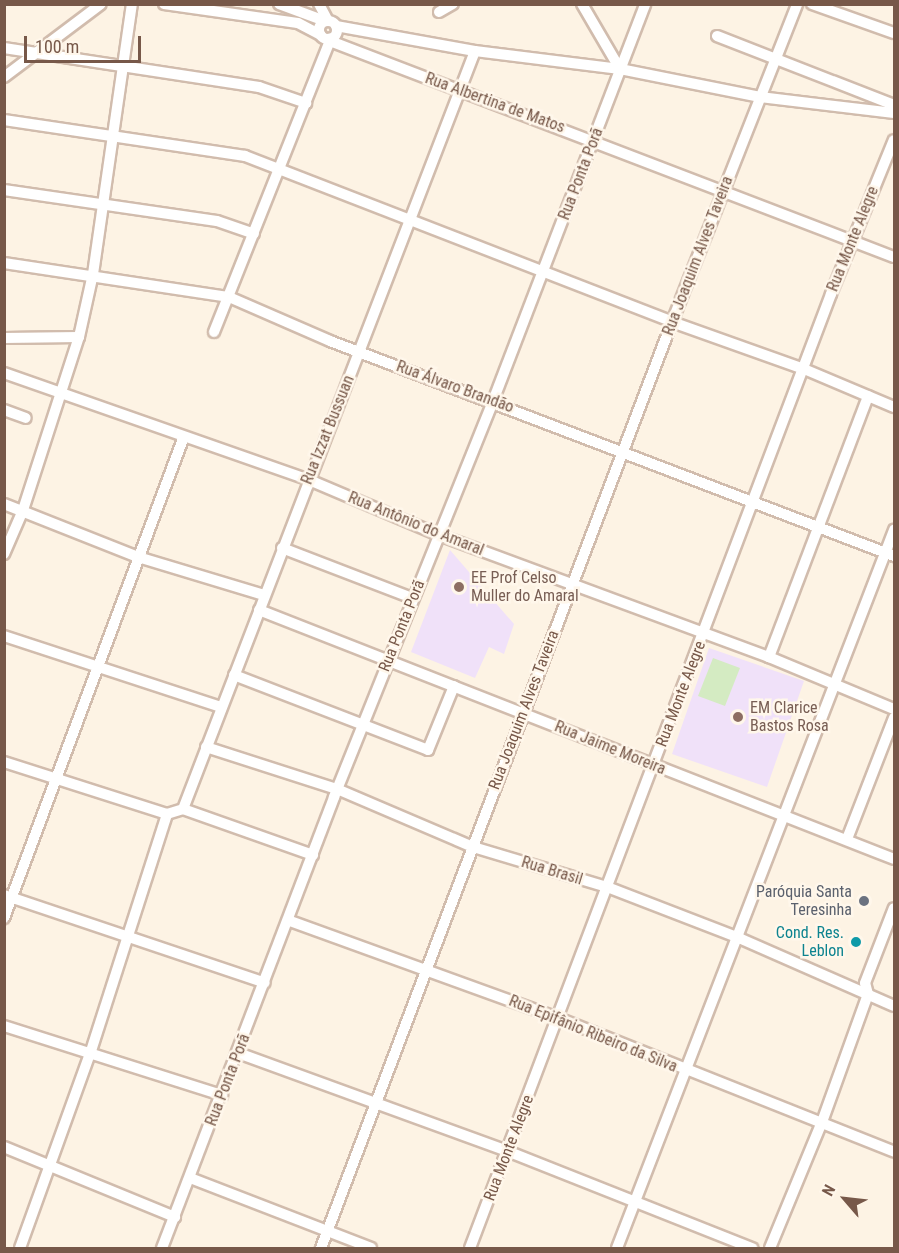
<!DOCTYPE html>
<meta charset="utf-8">
<style>
body{margin:0}
#map{position:relative;width:899px;height:1253px;overflow:hidden;background:#fdf3e4;font-family:"Roboto Condensed",sans-serif}
div>[style]{position:absolute}
.education>*{inset:0;background:#f0e1f9}
.green>*{inset:0;background:#d4ebc2}
.roads{filter:drop-shadow(2px 0 #d1bcad) drop-shadow(-2px 0 #d1bcad) drop-shadow(0 2px #d1bcad) drop-shadow(0 -2px #d1bcad)}
.minor>*{height:10px;margin:-5px;padding:0 5px;transform-origin:5px;border-radius:5px;background:#fff}
.minor>.ring{margin:-5px;padding:0;box-sizing:content-box;background:none;border:10px solid #fff;border-radius:50%}
.dots>*{width:16px;height:16px;translate:-50% -50%;box-sizing:border-box;border:3px solid #fff7eb;border-radius:50%}
span{translate:-50% -50%;white-space:nowrap;text-align:center;line-height:1.15;-webkit-text-stroke:5px #fff7eb;paint-order:stroke}
.street-label{font-size:16px;color:#775849}
.education-label{font-size:16px;color:#785e54}
.left{translate:0 -50%;text-align:left}
.worship-label{font-size:16px;color:#5b616d}
.right{translate:-100% -50%;text-align:right}
.culture-label{font-size:16px;color:#0d838f}
.frame{position:absolute;inset:0;border:6px solid #775849;pointer-events:none}
.north{position:absolute;left:815px;top:1169px;width:60px;height:60px;-webkit-text-stroke:4px #fff7eb;paint-order:stroke;rotate:298deg;font-size:16px;font-weight:700;line-height:24px;text-align:center;color:#775849}
.north::after{content:'';display:block;margin:auto;width:21px;height:27px;background:#775849;clip-path:polygon(50% 0,100% 100%,50% 72%,0 100%)}
.scale{position:absolute;left:24px;top:36px;width:117px;height:27px;box-sizing:border-box;border:3px solid #775849;border-top:0;padding-left:8px;font-size:18px;line-height:21px;white-space:nowrap;color:#775849;-webkit-text-stroke:4px #fff7eb;paint-order:stroke}
</style>
<div id="map">
<div class="education">
<i style="clip-path:polygon(450px 550px,514px 624px,504px 654px,489px 647px,475px 678px,411px 652px)"></i>
<i style="clip-path:polygon(709px 648px,804px 681px,767px 787px,672px 754px)"></i>
</div>
<div class="green">
<i style="clip-path:polygon(713px 658px,740px 668px,725px 706px,698px 696px)"></i>
</div>
<div class="roads">
<div class="minor">
<i style="left:164px;top:4px;width:135px;rotate:8.1deg"></i>
<i style="left:298px;top:23px;width:26px;rotate:28deg"></i>
<i style="left:279px;top:4px;width:49px;rotate:20.3deg"></i>
<i style="left:319px;top:4px;width:19px;rotate:62deg"></i>
<i style="left:582px;top:4px;width:75px;rotate:59.7deg"></i>
<i style="left:812px;top:4px;width:87px;rotate:19.5deg"></i>
<i style="left:439px;top:12px;width:16px;rotate:-30deg"></i>
<i class="ring" style="left:319px;top:21px;width:8px;height:8px"></i>
<i style="left:336px;top:26px;width:141px;rotate:10.2deg"></i>
<i style="left:475px;top:51px;width:146px;rotate:7.1deg"></i>
<i style="left:620px;top:69px;width:143px;rotate:11.3deg"></i>
<i style="left:760px;top:97px;width:135px;rotate:6.8deg"></i>
<i style="left:717px;top:36px;width:190px;rotate:21.3deg"></i>
<i style="left:330px;top:41px;width:604px;rotate:20.96deg"></i>
<i style="left:4px;top:48px;width:258px;rotate:8.7deg"></i>
<i style="left:259px;top:87px;width:50px;rotate:18.8deg"></i>
<i style="left:4px;top:77px;width:121px;rotate:-37deg"></i>
<i style="left:4px;top:120px;width:244px;rotate:8.5deg"></i>
<i style="left:245px;top:156px;width:458px;rotate:21.2deg"></i>
<i style="left:672px;top:322px;width:140px;rotate:19.6deg"></i>
<i style="left:804px;top:369px;width:98px;rotate:22.9deg"></i>
<i style="left:4px;top:190px;width:215px;rotate:8.3deg"></i>
<i style="left:217px;top:221px;width:39px;rotate:19deg"></i>
<i style="left:4px;top:263px;width:228px;rotate:8.6deg"></i>
<i style="left:229px;top:297px;width:110px;rotate:23.5deg"></i>
<i style="left:330px;top:341px;width:604px;rotate:20.87deg"></i>
<i style="left:214px;top:332px;width:316px;rotate:-68.3deg"></i>
<i style="left:4px;top:338px;width:75px;rotate:-0.8deg"></i>
<i style="left:4px;top:373px;width:321px;rotate:19.3deg"></i>
<i style="left:307px;top:479px;width:143px;rotate:23deg"></i>
<i style="left:439px;top:535px;width:352px;rotate:20.3deg"></i>
<i style="left:769px;top:657px;width:135px;rotate:22.6deg"></i>
<i style="left:4px;top:410px;width:23px;rotate:20deg"></i>
<i style="left:4px;top:504px;width:144px;rotate:21.6deg"></i>
<i style="left:138px;top:557px;width:132px;rotate:16.8deg"></i>
<i style="left:282px;top:548px;width:139px;rotate:21deg"></i>
<i style="left:4px;top:554px;width:48px;rotate:-66.6deg"></i>
<i style="left:23px;top:510px;width:182px;rotate:-72.1deg"></i>
<i style="left:79px;top:337px;width:65px;rotate:-77.5deg"></i>
<i style="left:93px;top:274px;width:273px;rotate:-81.8deg"></i>
<i style="left:259px;top:610px;width:682px;rotate:21.41deg"></i>
<i style="left:4px;top:636px;width:228px;rotate:18.1deg"></i>
<i style="left:769px;top:657px;width:279px;rotate:-69.2deg"></i>
<i style="left:234px;top:675px;width:208px;rotate:21.1deg"></i>
<i style="left:428px;top:750px;width:69px;rotate:-67.9deg"></i>
<i style="left:206px;top:747px;width:138px;rotate:17.8deg"></i>
<i style="left:337px;top:789px;width:148px;rotate:23.1deg"></i>
<i style="left:473px;top:847px;width:140px;rotate:16.6deg"></i>
<i style="left:607px;top:887px;width:142px;rotate:21.1deg"></i>
<i style="left:739px;top:938px;width:169px;rotate:23.7deg"></i>
<i style="left:4px;top:762px;width:171px;rotate:17.7deg"></i>
<i style="left:167px;top:814px;width:17px;rotate:-17deg"></i>
<i style="left:183px;top:809px;width:138px;rotate:19.5deg"></i>
<i style="left:183px;top:809px;width:812px;rotate:-68.93deg"></i>
<i style="left:847px;top:839px;width:130px;rotate:-68.8deg"></i>
<i style="left:4px;top:895px;width:275px;rotate:18.6deg"></i>
<i style="left:4px;top:918px;width:511px;rotate:-69.51deg"></i>
<i style="left:290px;top:921px;width:285px;rotate:19.9deg"></i>
<i style="left:558px;top:1018px;width:362px;rotate:21.7deg"></i>
<i style="left:4px;top:1026px;width:229px;rotate:17.6deg"></i>
<i style="left:238px;top:1053px;width:286px;rotate:20deg"></i>
<i style="left:507px;top:1151px;width:264px;rotate:21.6deg"></i>
<i style="left:4px;top:1147px;width:185px;rotate:22.3deg"></i>
<i style="left:190px;top:1178px;width:194px;rotate:21.1deg"></i>
<i style="left:20px;top:1248px;width:209px;rotate:-70.2deg"></i>
<i style="left:91px;top:1051px;width:249px;rotate:-72.2deg"></i>
<i style="left:162px;top:1248px;width:483px;rotate:-69.1deg"></i>
<i style="left:334px;top:797px;width:427px;rotate:-68.1deg"></i>
<i style="left:493px;top:401px;width:425px;rotate:-69deg"></i>
<i style="left:321px;top:1248px;width:990px;rotate:-69.24deg"></i>
<i style="left:672px;top:322px;width:342px;rotate:-68.5deg"></i>
<i style="left:470px;top:1248px;width:1020px;rotate:-69.27deg"></i>
<i style="left:831px;top:294px;width:166px;rotate:-67.8deg"></i>
<i style="left:617px;top:1248px;width:770px;rotate:-68.9deg"></i>
<i style="left:770px;top:1248px;width:136px;rotate:-67.6deg"></i>
<i style="left:822px;top:1122px;width:136px;rotate:-70.2deg"></i>
<i style="left:868px;top:994px;width:11px;rotate:-105deg"></i>
<i style="left:865px;top:983px;width:80px;rotate:-68.9deg"></i>
</div>
</div>
<div class="dots">
<i style="left:459px;top:587px;background:#8d6e63"></i>
<i style="left:738px;top:717px;background:#8d6e63"></i>
<i style="left:864px;top:901px;background:#6b7280"></i>
<i style="left:856px;top:942px;background:#0f9aa8"></i>
</div>
<div class="street-label">
<span style="left:495px;top:103px;rotate:20deg">Rua Albertina de Matos</span>
<span style="left:581px;top:174px;rotate:-69deg">Rua Ponta Porã</span>
<span style="left:853px;top:239px;rotate:-68deg">Rua Monte Alegre</span>
<span style="left:698px;top:256px;rotate:-69deg">Rua Joaquim Alves Taveira</span>
<span style="left:455px;top:387px;rotate:20deg">Rua Álvaro Brandão</span>
<span style="left:328px;top:430px;rotate:-68deg">Rua Izzat Bussuan</span>
<span style="left:416px;top:524px;rotate:22deg">Rua Antônio do Amaral</span>
<span style="left:402px;top:626px;rotate:-68deg">Rua Ponta Porã</span>
<span style="left:681px;top:694px;rotate:-69deg">Rua Monte Alegre</span>
<span style="left:524px;top:710px;rotate:-69deg">Rua Joaquim Alves Taveira</span>
<span style="left:610px;top:748px;rotate:22deg">Rua Jaime Moreira</span>
<span style="left:552px;top:871px;rotate:17deg">Rua Brasil</span>
<span style="left:593px;top:1034px;rotate:22deg">Rua Epifânio Ribeiro da Silva</span>
<span style="left:228px;top:1080px;rotate:-69deg">Rua Ponta Porã</span>
<span style="left:509px;top:1148px;rotate:-69deg">Rua Monte Alegre</span>
</div>
<div class="education-label">
<span class="left" style="left:471px;top:587px">EE Prof Celso<br>Muller do Amaral</span>
<span class="left" style="left:750px;top:717px">EM Clarice<br>Bastos Rosa</span>
</div>
<div class="worship-label">
<span class="right" style="left:852px;top:901px">Paróquia Santa<br>Teresinha</span>
</div>
<div class="culture-label">
<span class="right" style="left:844px;top:942px">Cond. Res.<br>Leblon</span>
</div>
<div class="frame"></div>
<div class="north">N</div>
<div class="scale">100 m</div>
</div>
